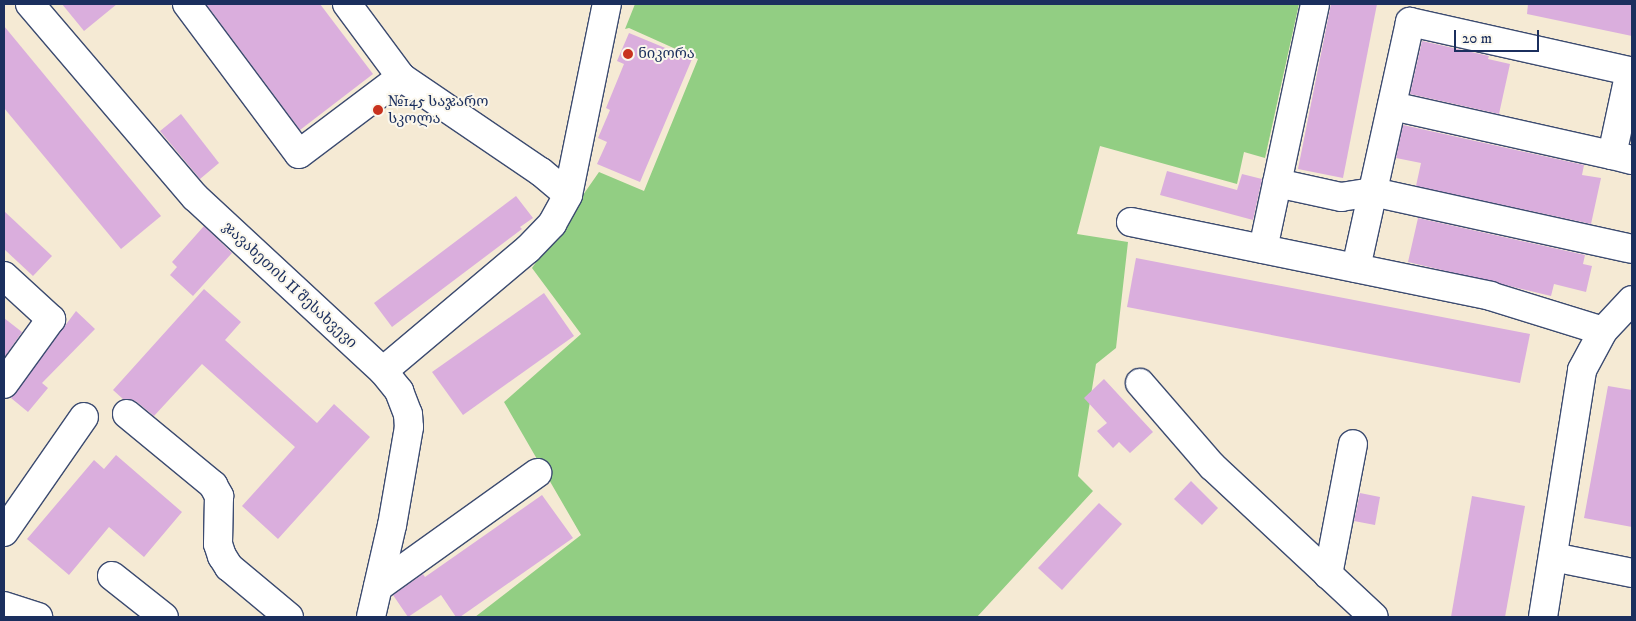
<!DOCTYPE html>
<meta charset="utf-8">
<style>
body{margin:0}
#map{position:relative;width:1636px;height:621px;overflow:hidden;background:#f5ead4;font-family:"IM FELL DW Pica","Noto Serif Georgian",serif}
div>[style]{position:absolute}
.green>*{inset:0;background:#92ce83}
.building>*{inset:0;background:#daaedd}
.roads{filter:drop-shadow(1px 0 #3c4b70) drop-shadow(-1px 0 #3c4b70) drop-shadow(0 1px #3c4b70) drop-shadow(0 -1px #3c4b70)}
.minor>*{height:28px;margin:-14px;padding:0 14px;transform-origin:14px;border-radius:14px;background:#fff}
.dots>*{width:14px;height:14px;translate:-50% -50%;box-sizing:border-box;border:2px solid #fbf7ec;border-radius:50%}
span{translate:-50% -50%;white-space:nowrap;text-align:center;line-height:1.15;-webkit-text-stroke:4px #fbf7ec;paint-order:stroke}
.poi-label{font-size:15px;color:#1b2f5e}
.left{translate:0 -50%;text-align:left}
.street-label{font-size:15px;color:#1b2f5e}
.frame{position:absolute;inset:0;border:5px solid #1b2f5e;pointer-events:none}
.scale{position:absolute;left:1454px;top:30px;width:85px;height:22px;box-sizing:border-box;border:2px solid #1b2f5e;border-top:0;padding-left:6px;font-size:15px;line-height:18px;white-space:nowrap;color:#1b2f5e;-webkit-text-stroke:4px #fbf7ec;paint-order:stroke}
</style>
<div id="map">
<div class="green">
<i style="clip-path:polygon(635px 4px,1299px 4px,1265px 158px,1244px 152px,1237px 184px,1100px 146px,1077px 234px,1128px 242px,1116px 348px,1096px 364px,1078px 476px,1093px 491px,977px 617px,475px 617px,581px 535px,504px 402px,581px 334px,532px 268px,599px 172px,644px 191px,698px 59px,629px 28px,625px 29px)"></i>
</div>
<div class="building">
<i style="clip-path:polygon(62px 4px,117px 4px,84px 31px)"></i>
<i style="clip-path:polygon(206px 4px,320px 4px,373px 74px,300px 130px)"></i>
<i style="clip-path:polygon(1331px 4px,1377px 4px,1343px 178px,1298px 169px)"></i>
<i style="clip-path:polygon(1528px 4px,1632px 4px,1632px 36px,1527px 14px)"></i>
<i style="clip-path:polygon(4px 26px,161px 216px,121px 249px,4px 108px)"></i>
<i style="clip-path:polygon(629px 33px,692px 59px,640px 182px,597px 164px,607px 142px,598px 138px,610px 110px,606px 108px,624px 64px,617px 61px)"></i>
<i style="clip-path:polygon(1422px 41px,1489px 56px,1488px 59px,1510px 64px,1499px 114px,1410px 94px)"></i>
<i style="clip-path:polygon(181px 114px,219px 163px,200px 179px,160px 131px)"></i>
<i style="clip-path:polygon(1403px 125px,1584px 165px,1582px 175px,1601px 178px,1591px 224px,1416px 186px,1421px 163px,1396px 158px)"></i>
<i style="clip-path:polygon(1167px 171px,1237px 190px,1242px 174px,1262px 179px,1253px 220px,1160px 195px)"></i>
<i style="clip-path:polygon(516px 196px,533px 218px,520px 227px,522px 229px,392px 327px,374px 303px)"></i>
<i style="clip-path:polygon(4px 211px,52px 256px,33px 276px,4px 249px)"></i>
<i style="clip-path:polygon(1418px 218px,1585px 255px,1583px 264px,1592px 266px,1586px 292px,1554px 284px,1551px 296px,1408px 262px)"></i>
<i style="clip-path:polygon(204px 226px,232px 253px,193px 296px,170px 275px,177px 267px,172px 262px)"></i>
<i style="clip-path:polygon(1136px 258px,1530px 334px,1520px 383px,1127px 307px)"></i>
<i style="clip-path:polygon(204px 289px,241px 322px,225px 340px,317px 423px,334px 404px,370px 437px,278px 539px,242px 506px,295px 447px,202px 364px,154px 416px,137px 402px,130px 399px,123px 399px,113px 390px)"></i>
<i style="clip-path:polygon(544px 293px,574px 336px,463px 415px,432px 372px)"></i>
<i style="clip-path:polygon(76px 311px,95px 329px,42px 383px,48px 388px,28px 412px,11px 398px)"></i>
<i style="clip-path:polygon(4px 318px,22px 332px,4px 358px)"></i>
<i style="clip-path:polygon(1104px 379px,1153px 432px,1130px 453px,1119px 442px,1113px 448px,1097px 431px,1107px 423px,1084px 398px)"></i>
<i style="clip-path:polygon(1608px 386px,1632px 390px,1632px 527px,1584px 518px)"></i>
<i style="clip-path:polygon(116px 455px,182px 512px,144px 557px,109px 527px,69px 575px,27px 539px,94px 460px,104px 469px)"></i>
<i style="clip-path:polygon(1191px 481px,1218px 508px,1202px 525px,1174px 499px)"></i>
<i style="clip-path:polygon(1360px 493px,1380px 497px,1375px 525px,1354px 521px)"></i>
<i style="clip-path:polygon(542px 495px,573px 538px,460px 617px,456px 617px,441px 595px,408px 617px,393px 595px,423px 574px,425px 577px)"></i>
<i style="clip-path:polygon(1472px 496px,1525px 506px,1505px 617px,1451px 617px)"></i>
<i style="clip-path:polygon(1099px 503px,1122px 524px,1062px 590px,1038px 568px)"></i>
</div>
<div class="roads">
<div class="minor">
<i style="left:30px;top:4px;width:254px;rotate:49.5deg"></i>
<i style="left:195px;top:197px;width:256px;rotate:42.8deg"></i>
<i style="left:383px;top:371px;width:26px;rotate:51deg"></i>
<i style="left:399px;top:391px;width:25px;rotate:69deg"></i>
<i style="left:408px;top:414px;width:13px;rotate:86deg"></i>
<i style="left:409px;top:427px;width:99px;rotate:99.8deg"></i>
<i style="left:392px;top:525px;width:94px;rotate:102.9deg"></i>
<i style="left:187px;top:4px;width:187px;rotate:53.3deg"></i>
<i style="left:299px;top:154px;width:128px;rotate:-37deg"></i>
<i style="left:347px;top:4px;width:91px;rotate:53.5deg"></i>
<i style="left:401px;top:77px;width:169px;rotate:34.2deg"></i>
<i style="left:541px;top:172px;width:35px;rotate:40deg"></i>
<i style="left:1392px;top:106px;width:225px;rotate:12.6deg"></i>
<i style="left:1277px;top:183px;width:66px;rotate:12.3deg"></i>
<i style="left:1341px;top:197px;width:32px;rotate:-9deg"></i>
<i style="left:1373px;top:192px;width:265px;rotate:12.4deg"></i>
<i style="left:1131px;top:222px;width:367px;rotate:11.6deg"></i>
<i style="left:1490px;top:296px;width:118px;rotate:17.2deg"></i>
<i style="left:1263px;top:249px;width:250px;rotate:-78deg"></i>
<i style="left:1356px;top:268px;width:252px;rotate:-77.6deg"></i>
<i style="left:1410px;top:22px;width:225px;rotate:12.6deg"></i>
<i style="left:1630px;top:71px;width:86px;rotate:102.1deg"></i>
<i style="left:1612px;top:155px;width:21px;rotate:14deg"></i>
<i style="left:4px;top:276px;width:64px;rotate:42.5deg"></i>
<i style="left:51px;top:319px;width:80px;rotate:125.9deg"></i>
<i style="left:383px;top:371px;width:189px;rotate:-40.1deg"></i>
<i style="left:528px;top:249px;width:35px;rotate:-46deg"></i>
<i style="left:552px;top:224px;width:33px;rotate:-61deg"></i>
<i style="left:568px;top:195px;width:195px;rotate:-78.5deg"></i>
<i style="left:1140px;top:383px;width:110px;rotate:49.1deg"></i>
<i style="left:1212px;top:466px;width:221px;rotate:43deg"></i>
<i style="left:127px;top:414px;width:112px;rotate:39.5deg"></i>
<i style="left:213px;top:485px;width:13px;rotate:61deg"></i>
<i style="left:219px;top:496px;width:48px;rotate:91.2deg"></i>
<i style="left:218px;top:544px;width:13px;rotate:72deg"></i>
<i style="left:222px;top:556px;width:13px;rotate:58deg"></i>
<i style="left:229px;top:567px;width:78px;rotate:39.8deg"></i>
<i style="left:4px;top:532px;width:140px;rotate:-55.2deg"></i>
<i style="left:1553px;top:557px;width:81px;rotate:11.4deg"></i>
<i style="left:1328px;top:575px;width:133px;rotate:-79.2deg"></i>
<i style="left:112px;top:576px;width:66px;rotate:38.3deg"></i>
<i style="left:378px;top:587px;width:196px;rotate:-35.6deg"></i>
<i style="left:4px;top:606px;width:36px;rotate:18deg"></i>
<i style="left:1543px;top:617px;width:250px;rotate:-81deg"></i>
<i style="left:1582px;top:370px;width:44px;rotate:-61.7deg"></i>
<i style="left:1603px;top:331px;width:42px;rotate:-46.9deg"></i>
</div>
</div>
<div class="dots">
<i style="left:628px;top:54px;background:#c8321e"></i>
<i style="left:378px;top:110px;background:#c8321e"></i>
</div>
<div class="poi-label">
<span class="left" style="left:638px;top:54px">ნიკორა</span>
<span class="left" style="left:388px;top:110px">№145 საჯარო<br>სკოლა</span>
</div>
<div class="street-label">
<span style="left:290px;top:285px;rotate:43deg">ჯავახეთის II შესახვევი</span>
</div>
<div class="frame"></div>
<div class="scale">20 m</div>
</div>
